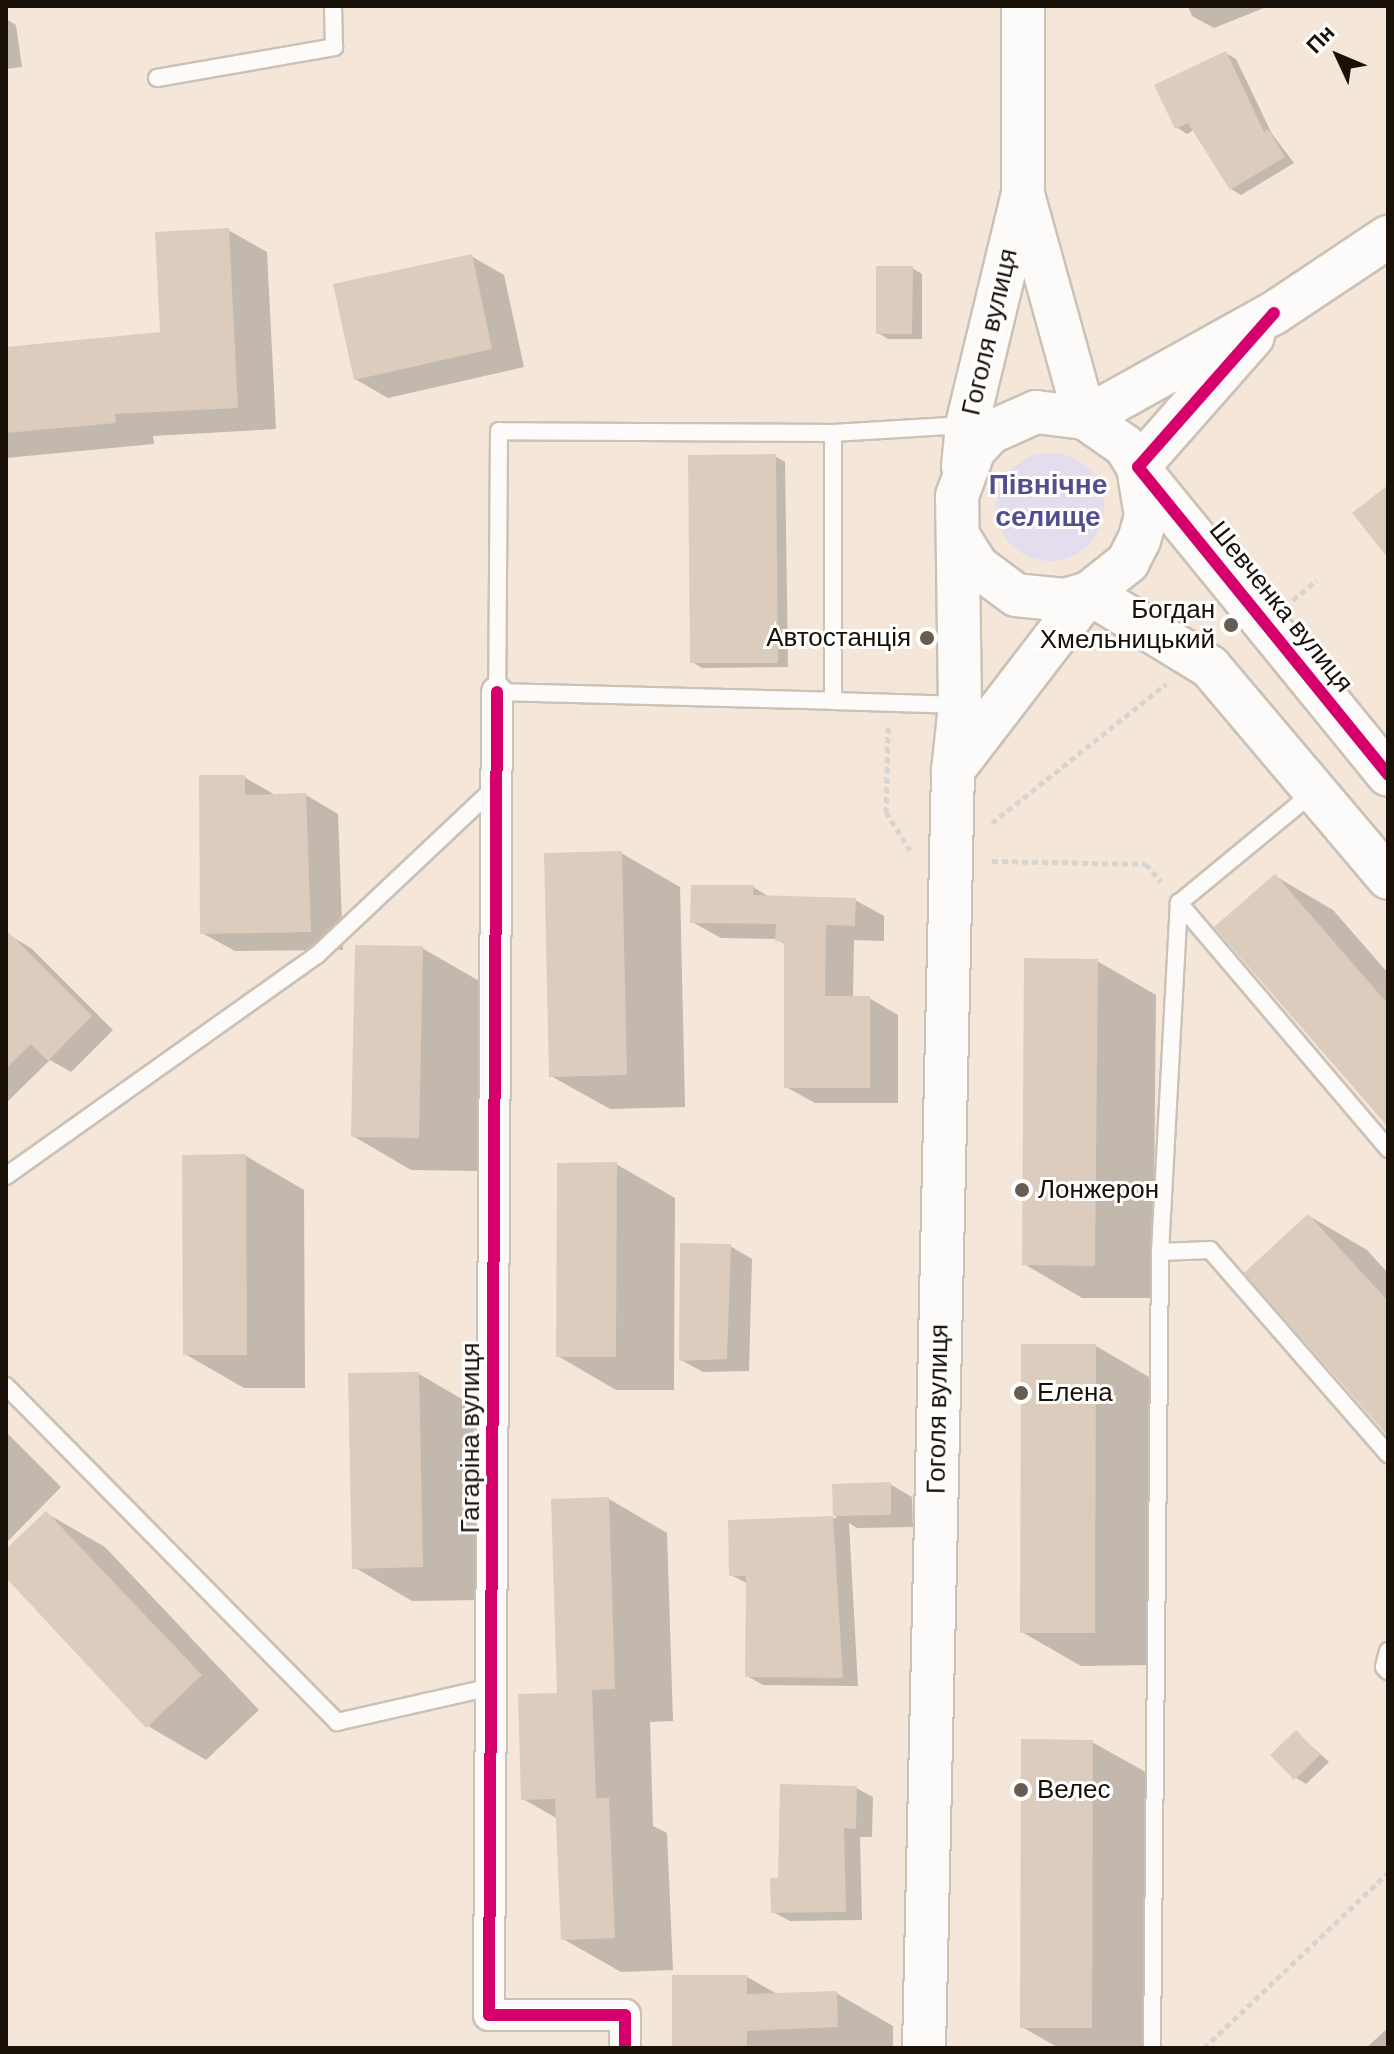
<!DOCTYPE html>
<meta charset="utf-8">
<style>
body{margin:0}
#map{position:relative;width:1394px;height:2054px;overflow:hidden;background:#f4e6d9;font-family:"DM Sans",sans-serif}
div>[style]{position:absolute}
.green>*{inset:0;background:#e3dded}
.round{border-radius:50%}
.shadow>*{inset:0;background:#0003}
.building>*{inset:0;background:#dbccbe}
.path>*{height:5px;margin-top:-2.5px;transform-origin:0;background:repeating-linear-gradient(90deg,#d8d4d0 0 6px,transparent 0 10px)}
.roads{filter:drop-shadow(2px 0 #cbc1b6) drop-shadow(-2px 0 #cbc1b6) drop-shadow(0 2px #cbc1b6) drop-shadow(0 -2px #cbc1b6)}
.lane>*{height:16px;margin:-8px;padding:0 8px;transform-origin:8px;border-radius:8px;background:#fdfbf9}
.street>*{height:30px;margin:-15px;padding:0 15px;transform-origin:15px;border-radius:15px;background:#fdfbf9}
.secondary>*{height:42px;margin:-21px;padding:0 21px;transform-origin:21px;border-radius:21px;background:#fdfbf9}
.cycleway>*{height:12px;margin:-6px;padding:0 6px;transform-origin:6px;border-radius:6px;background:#d6006c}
.dots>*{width:22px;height:22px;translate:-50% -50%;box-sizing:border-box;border:4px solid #fff;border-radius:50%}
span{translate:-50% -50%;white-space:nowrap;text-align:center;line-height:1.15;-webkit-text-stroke:6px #fff;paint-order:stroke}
.street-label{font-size:26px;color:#191108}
.poi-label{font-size:26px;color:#191108}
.right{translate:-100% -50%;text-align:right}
.left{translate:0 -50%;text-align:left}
.neighbourhood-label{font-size:28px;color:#534e8d;font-weight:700}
.frame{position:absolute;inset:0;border:8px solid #191108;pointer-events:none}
.north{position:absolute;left:1298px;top:16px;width:80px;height:80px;-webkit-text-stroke:6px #fff;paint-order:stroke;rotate:314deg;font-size:22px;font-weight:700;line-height:32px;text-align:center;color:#191108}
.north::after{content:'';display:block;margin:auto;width:28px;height:36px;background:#191108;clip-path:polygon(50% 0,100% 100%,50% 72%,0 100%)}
</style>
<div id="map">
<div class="green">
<i class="round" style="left:996px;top:453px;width:108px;height:108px"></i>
</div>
<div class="shadow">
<i style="clip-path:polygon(1188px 6px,1269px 6px,1214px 28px,1192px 16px)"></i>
<i style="clip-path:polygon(6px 19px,16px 25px,22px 67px,6px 69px)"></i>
<i style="clip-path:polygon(1226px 53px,1236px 59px,1272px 134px,1294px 163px,1241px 195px,1231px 189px,1194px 130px,1187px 134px,1176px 127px)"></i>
<i style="clip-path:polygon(228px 230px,267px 252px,276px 429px,153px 436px,154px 444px,6px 458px,6px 349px,162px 334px)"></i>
<i style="clip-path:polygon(471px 256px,504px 275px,524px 367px,388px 398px,355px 379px)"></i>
<i style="clip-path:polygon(912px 268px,922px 274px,922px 339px,888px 339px,878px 333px)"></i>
<i style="clip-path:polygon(775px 456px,785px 462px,788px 667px,702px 668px,692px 662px)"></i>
<i style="clip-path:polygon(244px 777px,277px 796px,306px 795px,338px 814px,343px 950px,235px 951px,202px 933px)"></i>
<i style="clip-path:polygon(621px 853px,680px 887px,685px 1107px,610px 1109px,551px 1076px)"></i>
<i style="clip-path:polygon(1275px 876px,1333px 910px,1388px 973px,1388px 1124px)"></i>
<i style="clip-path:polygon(753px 887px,771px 898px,855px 900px,884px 916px,884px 941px,854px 940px,853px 998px,869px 998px,898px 1015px,898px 1103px,815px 1103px,786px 1087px,786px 945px,777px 939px,721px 938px,692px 922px)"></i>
<i style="clip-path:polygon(9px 935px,31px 948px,113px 1030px,71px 1072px,50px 1060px,6px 1103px)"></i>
<i style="clip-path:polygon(422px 948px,481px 982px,477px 1171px,411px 1170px,353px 1136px)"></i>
<i style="clip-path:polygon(1097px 961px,1156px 995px,1153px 1298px,1082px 1298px,1024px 1264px)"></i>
<i style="clip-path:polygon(246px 1156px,304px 1190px,305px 1388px,244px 1388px,185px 1354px)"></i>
<i style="clip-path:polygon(616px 1164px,675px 1198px,674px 1390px,616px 1390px,558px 1356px)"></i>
<i style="clip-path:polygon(1309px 1216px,1367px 1250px,1388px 1273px,1388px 1431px)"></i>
<i style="clip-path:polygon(730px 1246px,752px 1259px,749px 1371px,703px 1372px,681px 1360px)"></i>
<i style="clip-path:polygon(1096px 1346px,1154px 1380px,1153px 1665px,1081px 1666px,1022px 1632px)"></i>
<i style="clip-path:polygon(419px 1374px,477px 1408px,481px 1600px,412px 1601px,354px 1567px)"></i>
<i style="clip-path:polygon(6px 1432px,61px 1487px,7px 1542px,6px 1541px)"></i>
<i style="clip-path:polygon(890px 1484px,912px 1497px,913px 1527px,857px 1528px,849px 1523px,858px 1686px,763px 1685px,747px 1676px,748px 1584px,731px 1575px,730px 1522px,836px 1518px,835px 1486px)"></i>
<i style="clip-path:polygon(609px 1499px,667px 1533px,673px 1721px,650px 1722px,653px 1826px,667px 1833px,673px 1970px,621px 1972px,563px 1939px,558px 1819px,523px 1799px,559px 1695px)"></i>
<i style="clip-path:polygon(46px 1513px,105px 1547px,259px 1710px,206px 1760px,148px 1726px,6px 1575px,6px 1552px)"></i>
<i style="clip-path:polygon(1297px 1733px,1329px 1762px,1306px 1784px,1296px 1778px)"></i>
<i style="clip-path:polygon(1092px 1742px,1151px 1775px,1150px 2048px,1059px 2048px,1022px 2027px)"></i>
<i style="clip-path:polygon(856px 1788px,873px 1797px,872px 1837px,860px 1837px,862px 1920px,790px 1921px,773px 1912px,780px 1880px)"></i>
<i style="clip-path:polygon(747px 1977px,779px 1995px,836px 1993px,893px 2026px,893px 2048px,674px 2048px)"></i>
<i style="clip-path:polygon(1388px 2028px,1388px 2048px,1366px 2048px)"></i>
</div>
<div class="building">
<i style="clip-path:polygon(1226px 51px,1264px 132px,1268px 129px,1285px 157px,1230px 190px,1188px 123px,1175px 129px,1154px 85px)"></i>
<i style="clip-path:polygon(229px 228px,238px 408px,115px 414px,116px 423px,6px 433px,6px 347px,160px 332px,155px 232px)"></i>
<i style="clip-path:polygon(472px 254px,492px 349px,354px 380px,333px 284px)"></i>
<i style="clip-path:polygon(876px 266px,913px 266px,912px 334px,876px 334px)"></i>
<i style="clip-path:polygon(776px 454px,778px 663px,690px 663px,688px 455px)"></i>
<i style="clip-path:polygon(1388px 485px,1388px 558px,1352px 513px)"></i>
<i style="clip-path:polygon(199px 775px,245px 775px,245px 795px,306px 793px,311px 932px,200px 934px)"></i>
<i style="clip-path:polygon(622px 851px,627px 1075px,549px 1077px,544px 853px)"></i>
<i style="clip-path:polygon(1275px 874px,1388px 1004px,1388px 1127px,1214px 927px)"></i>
<i style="clip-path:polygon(691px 885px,754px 885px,753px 895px,856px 898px,855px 926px,826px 925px,825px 996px,870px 996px,870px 1088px,784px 1088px,784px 942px,775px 941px,776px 924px,690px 923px)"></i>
<i style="clip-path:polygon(6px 930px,92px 1016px,48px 1061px,31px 1044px,6px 1069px)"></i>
<i style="clip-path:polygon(355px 945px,423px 946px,419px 1138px,351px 1137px)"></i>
<i style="clip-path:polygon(1024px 958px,1098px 959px,1095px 1266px,1022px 1265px)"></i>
<i style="clip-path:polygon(246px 1154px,247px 1355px,183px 1355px,182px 1155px)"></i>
<i style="clip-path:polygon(617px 1162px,616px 1357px,556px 1357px,557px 1163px)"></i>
<i style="clip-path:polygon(1308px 1214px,1388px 1301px,1388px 1436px,1244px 1273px)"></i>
<i style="clip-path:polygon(680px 1243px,731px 1244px,727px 1359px,679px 1361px)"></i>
<i style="clip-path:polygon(1021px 1344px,1096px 1344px,1095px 1633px,1020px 1633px)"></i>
<i style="clip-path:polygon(419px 1372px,423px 1567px,352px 1569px,348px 1373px)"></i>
<i style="clip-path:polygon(891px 1482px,891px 1515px,833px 1516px,832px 1484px)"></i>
<i style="clip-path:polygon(609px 1497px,615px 1689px,592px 1690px,596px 1798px,609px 1798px,615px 1938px,561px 1940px,555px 1799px,521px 1800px,518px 1694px,557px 1693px,551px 1499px)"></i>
<i style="clip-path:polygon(46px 1511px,202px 1675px,146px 1728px,6px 1578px,6px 1549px)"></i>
<i style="clip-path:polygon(833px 1516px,843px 1678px,745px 1677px,746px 1576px,729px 1576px,728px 1520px)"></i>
<i style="clip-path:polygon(1296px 1730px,1320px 1755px,1294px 1780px,1270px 1755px)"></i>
<i style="clip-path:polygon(1021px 1739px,1093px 1740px,1092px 2028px,1020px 2028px)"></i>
<i style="clip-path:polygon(780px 1784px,857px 1786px,856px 1829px,844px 1828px,846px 1912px,771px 1913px,770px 1878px,778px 1878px)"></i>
<i style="clip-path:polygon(672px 1975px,747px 1975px,747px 1994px,837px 1991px,838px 2027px,747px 2031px,747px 2048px,672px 2048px)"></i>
</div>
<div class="path">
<i style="left:1293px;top:600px;width:31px;rotate:-40deg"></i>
<i style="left:888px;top:727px;width:85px;rotate:91.3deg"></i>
<i style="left:886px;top:812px;width:45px;rotate:57.7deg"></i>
<i style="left:992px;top:823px;width:223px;rotate:-38.6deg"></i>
<i style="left:992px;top:861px;width:154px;rotate:1.1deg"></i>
<i style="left:1146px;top:864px;width:23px;rotate:50deg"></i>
<i style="left:1204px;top:2048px;width:254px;rotate:-43.6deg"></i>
</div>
<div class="roads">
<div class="lane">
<i style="left:157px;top:78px;width:180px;rotate:-9.9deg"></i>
<i style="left:334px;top:47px;width:41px;rotate:-91.4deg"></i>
<i style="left:833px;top:433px;width:334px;rotate:-179.7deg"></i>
<i style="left:499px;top:431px;width:261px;rotate:90.4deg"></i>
<i style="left:497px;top:692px;width:336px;rotate:1.5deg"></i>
<i style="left:960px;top:705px;width:127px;rotate:-178.2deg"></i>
<i style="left:833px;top:701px;width:268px;rotate:-90deg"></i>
<i style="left:833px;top:433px;width:132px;rotate:-3.5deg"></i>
<i style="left:1179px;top:903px;width:323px;rotate:49.6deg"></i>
<i style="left:6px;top:1176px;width:382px;rotate:-35.4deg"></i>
<i style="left:317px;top:955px;width:245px;rotate:-43.3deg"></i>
<i style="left:1160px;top:1252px;width:50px;rotate:-2.3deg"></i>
<i style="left:1210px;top:1250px;width:271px;rotate:48.9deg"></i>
<i style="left:6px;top:1386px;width:472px;rotate:45.4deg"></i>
<i style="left:337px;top:1722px;width:158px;rotate:-12.8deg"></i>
<i style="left:1388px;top:1651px;width:16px;rotate:104deg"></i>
<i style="left:1384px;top:1667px;width:6px;rotate:45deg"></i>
<i style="left:1152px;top:2048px;width:796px;rotate:-89.42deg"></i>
<i style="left:1160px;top:1252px;width:350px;rotate:-86.9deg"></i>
<i style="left:1179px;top:903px;width:176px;rotate:-39.5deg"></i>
</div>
<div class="street">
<i style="left:497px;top:692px;width:1323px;rotate:90.35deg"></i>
<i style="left:489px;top:2015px;width:136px"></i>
<i style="left:625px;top:2015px;width:33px;rotate:90deg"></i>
</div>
<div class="secondary">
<i style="left:1024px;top:198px;width:228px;rotate:74.5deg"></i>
<i style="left:1085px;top:418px;width:216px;rotate:-29.1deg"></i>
<i style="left:1274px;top:313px;width:137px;rotate:-33.7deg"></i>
<i style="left:963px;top:467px;width:42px;rotate:-84.6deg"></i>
<i style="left:967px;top:425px;width:239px;rotate:-76.4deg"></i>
<i style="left:1023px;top:193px;width:187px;rotate:-90deg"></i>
<i style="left:1138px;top:467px;width:174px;rotate:-48.7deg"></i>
<i style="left:1138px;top:468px;width:396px;rotate:50.8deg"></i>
<i style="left:1089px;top:593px;width:142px;rotate:31.4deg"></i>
<i style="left:1210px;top:667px;width:276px;rotate:49.8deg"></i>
<i style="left:953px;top:770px;width:223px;rotate:-52.5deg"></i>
<i style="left:924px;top:2048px;width:1277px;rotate:-88.7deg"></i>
<i style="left:953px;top:771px;width:66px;rotate:-83.9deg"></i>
<i style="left:960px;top:705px;width:209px;rotate:-90.8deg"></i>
<i style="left:957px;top:496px;width:49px;rotate:-69.7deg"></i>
<i style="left:974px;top:450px;width:25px;rotate:-47deg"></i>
<i style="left:991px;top:432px;width:49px;rotate:-24deg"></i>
<i style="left:1036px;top:412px;width:49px;rotate:7deg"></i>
<i style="left:1085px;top:418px;width:49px;rotate:35deg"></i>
<i style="left:1125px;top:446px;width:25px;rotate:58deg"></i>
<i style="left:1138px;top:467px;width:50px;rotate:80.7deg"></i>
<i style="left:1146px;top:516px;width:25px;rotate:106deg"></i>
<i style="left:1139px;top:540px;width:25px;rotate:117deg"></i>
<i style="left:1128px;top:562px;width:50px;rotate:141.5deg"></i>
<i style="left:1089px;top:593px;width:25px;rotate:164deg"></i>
<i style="left:1065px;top:600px;width:49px;rotate:-174.2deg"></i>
<i style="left:1016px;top:595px;width:49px;rotate:-143.4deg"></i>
<i style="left:977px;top:566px;width:32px;rotate:-122deg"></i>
</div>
</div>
<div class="cycleway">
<i style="left:1274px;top:313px;width:205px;rotate:131.4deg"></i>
<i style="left:1138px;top:467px;width:397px;rotate:50.9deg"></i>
<i style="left:497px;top:692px;width:1323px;rotate:90.35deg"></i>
<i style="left:489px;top:2015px;width:136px"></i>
<i style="left:625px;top:2015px;width:33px;rotate:90deg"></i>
</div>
<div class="dots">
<i style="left:1231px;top:625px;background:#665c51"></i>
<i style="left:927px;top:638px;background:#665c51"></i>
<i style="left:1022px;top:1190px;background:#665c51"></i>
<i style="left:1021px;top:1393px;background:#665c51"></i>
<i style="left:1021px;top:1790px;background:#665c51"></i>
</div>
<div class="street-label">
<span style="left:990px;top:332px;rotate:-77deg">Гоголя вулиця</span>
<span style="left:1281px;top:607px;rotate:51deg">Шевченка вулиця</span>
<span style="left:938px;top:1409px;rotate:-89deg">Гоголя вулиця</span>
<span style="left:471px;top:1438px;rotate:-90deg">Гагаріна вулиця</span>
</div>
<div class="poi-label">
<span class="right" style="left:1215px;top:625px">Богдан<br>Хмельницький</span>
<span class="right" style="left:911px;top:638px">Автостанція</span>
<span class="left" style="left:1038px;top:1190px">Лонжерон</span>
<span class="left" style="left:1037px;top:1393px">Елена</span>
<span class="left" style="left:1037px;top:1790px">Велес</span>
</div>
<div class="neighbourhood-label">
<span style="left:1048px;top:501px">Північне<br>селище</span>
</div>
<div class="frame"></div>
<div class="north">Пн</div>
</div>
